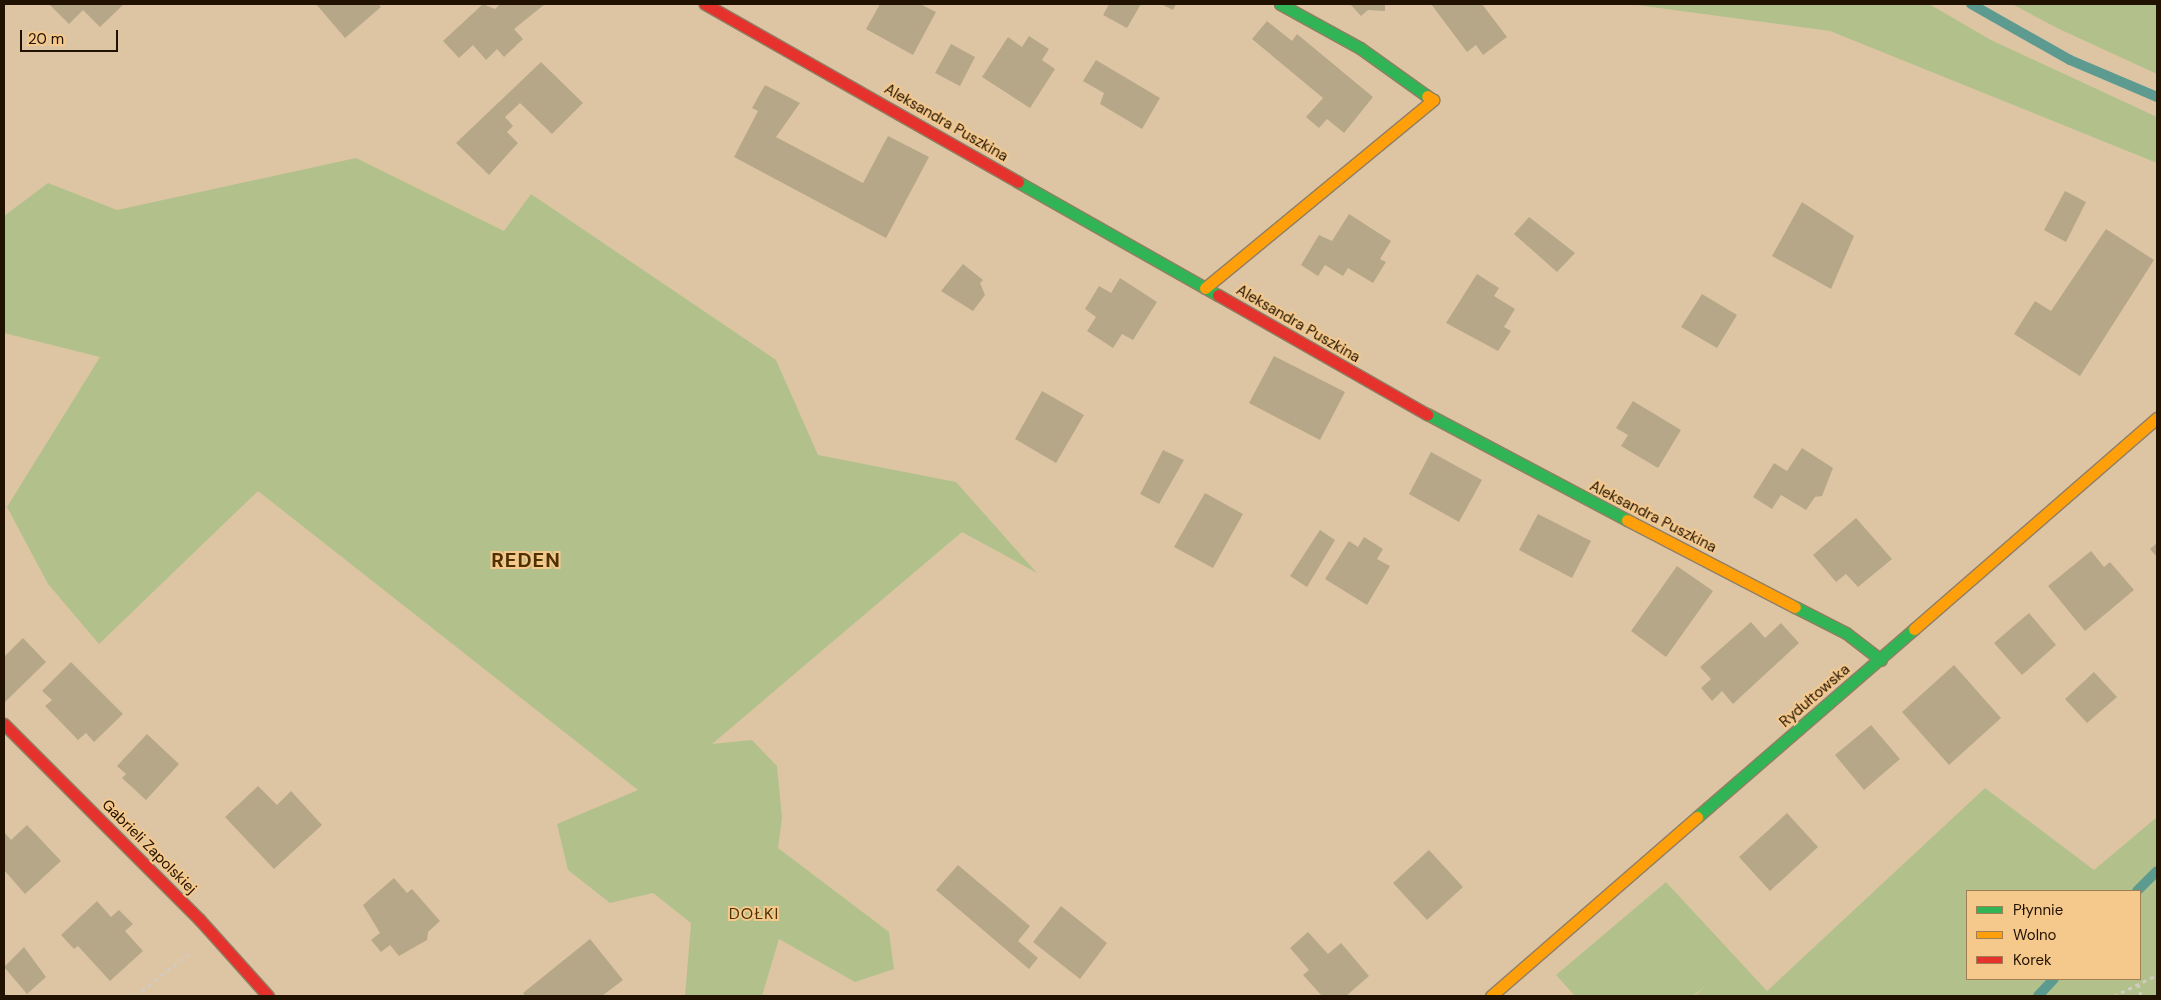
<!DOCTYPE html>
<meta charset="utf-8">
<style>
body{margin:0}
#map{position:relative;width:2161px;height:1000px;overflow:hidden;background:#ddc5a4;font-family:"DM Sans",sans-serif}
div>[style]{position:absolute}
.green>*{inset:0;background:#b2c18c}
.stream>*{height:10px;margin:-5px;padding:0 5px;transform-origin:5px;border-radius:5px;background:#5d9a90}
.building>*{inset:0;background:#b6a788}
.path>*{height:3px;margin-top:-1.5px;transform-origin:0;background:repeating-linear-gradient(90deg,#d1cac0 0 4px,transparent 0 8px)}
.roads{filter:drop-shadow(1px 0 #917f63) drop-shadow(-1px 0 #917f63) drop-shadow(0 1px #917f63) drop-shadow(0 -1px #917f63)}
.fast>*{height:11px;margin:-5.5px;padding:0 5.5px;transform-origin:5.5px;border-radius:5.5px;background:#30b455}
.slow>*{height:11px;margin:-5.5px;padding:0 5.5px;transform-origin:5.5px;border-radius:5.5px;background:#ff9f0a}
.jam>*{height:11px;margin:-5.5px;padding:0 5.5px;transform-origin:5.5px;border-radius:5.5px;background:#e5322d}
span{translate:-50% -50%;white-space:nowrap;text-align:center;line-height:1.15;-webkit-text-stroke:4px #f5c98c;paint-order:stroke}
.street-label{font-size:15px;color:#211100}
.neighbourhood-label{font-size:16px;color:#4d3100;letter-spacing:1px}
.district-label{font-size:20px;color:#4d3100;font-weight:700;letter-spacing:1px}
.frame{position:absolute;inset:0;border:5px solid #211100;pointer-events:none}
.legend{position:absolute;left:1966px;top:890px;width:175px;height:90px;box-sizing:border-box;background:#f5c98c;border:1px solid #a07f54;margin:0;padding:6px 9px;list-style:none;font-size:15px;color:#211100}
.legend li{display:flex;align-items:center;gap:10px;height:25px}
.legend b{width:25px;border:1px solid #a07f54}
.scale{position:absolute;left:20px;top:30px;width:98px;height:22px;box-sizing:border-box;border:2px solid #211100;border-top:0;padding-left:6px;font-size:15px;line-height:18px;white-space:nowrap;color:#211100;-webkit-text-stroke:4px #f5c98c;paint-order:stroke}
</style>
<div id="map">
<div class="green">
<i style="clip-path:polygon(1629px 4px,1929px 4px,1991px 40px,2157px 117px,2157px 163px,1830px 31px)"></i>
<i style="clip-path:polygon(2012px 4px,2157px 4px,2157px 74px,2057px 28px)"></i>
<i style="clip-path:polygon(356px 158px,504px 231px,531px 194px,776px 360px,818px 455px,956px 482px,1037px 573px,962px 532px,712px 744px,752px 740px,777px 766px,782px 818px,778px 848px,889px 932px,894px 969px,855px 982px,779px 939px,762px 996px,685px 996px,691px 923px,653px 893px,610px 903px,568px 870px,557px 824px,638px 790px,258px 491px,99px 644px,48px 584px,7px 507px,100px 357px,4px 333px,4px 216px,48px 183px,117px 210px)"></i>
<i style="clip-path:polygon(evenodd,1985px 788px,2094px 870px,2157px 817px,2157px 996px,1695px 996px,1704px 987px,1693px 996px,1575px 996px,1556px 975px,1666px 882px,1767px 991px,1985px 788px,2140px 891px,2140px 979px,1967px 979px,1967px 891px,2140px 891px)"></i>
</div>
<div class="stream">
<i style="left:1971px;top:4px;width:114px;rotate:29.5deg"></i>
<i style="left:2070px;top:60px;width:95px;rotate:23deg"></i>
<i style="left:2137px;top:891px;width:28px;rotate:-45deg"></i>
<i style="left:2038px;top:996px;width:23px;rotate:-47deg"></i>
</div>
<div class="building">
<i style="clip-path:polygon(49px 4px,124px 4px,100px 27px,83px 10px,69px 24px)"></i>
<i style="clip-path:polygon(316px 4px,378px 4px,381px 7px,345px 38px)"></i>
<i style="clip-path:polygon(483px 4px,495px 9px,500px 4px,545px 4px,514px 29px,523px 39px,504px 57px,497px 49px,486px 60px,473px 45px,459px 58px,443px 41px)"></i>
<i style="clip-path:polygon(880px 4px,920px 4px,936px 12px,913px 55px,866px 29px)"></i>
<i style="clip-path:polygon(1109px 4px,1141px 4px,1127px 28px,1103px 15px)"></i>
<i style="clip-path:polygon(1161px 4px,1176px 4px,1173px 10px)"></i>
<i style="clip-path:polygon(1350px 4px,1385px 4px,1385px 11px,1368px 10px,1361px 16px)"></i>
<i style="clip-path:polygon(1431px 4px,1482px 4px,1507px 37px,1483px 55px,1476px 45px,1467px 52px)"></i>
<i style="clip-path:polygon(1267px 21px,1292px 41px,1297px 34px,1373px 97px,1344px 133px,1327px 119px,1319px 128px,1306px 117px,1323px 98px,1252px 39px)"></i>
<i style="clip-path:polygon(1029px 36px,1049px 49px,1042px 60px,1055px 69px,1030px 108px,982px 77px,1008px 37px,1022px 47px)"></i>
<i style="clip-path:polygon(951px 44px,975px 57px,960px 86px,935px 73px)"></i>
<i style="clip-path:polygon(1096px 60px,1160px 98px,1142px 129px,1100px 104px,1104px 93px,1083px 81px)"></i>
<i style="clip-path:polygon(541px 62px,583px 103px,552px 134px,520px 103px,505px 117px,513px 126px,507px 132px,518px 143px,489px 175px,456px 143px)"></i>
<i style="clip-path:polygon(765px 85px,800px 103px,776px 137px,863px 183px,888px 136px,929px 157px,886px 238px,734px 157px,758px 111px,752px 108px)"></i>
<i style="clip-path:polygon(2065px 191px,2086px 202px,2066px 242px,2044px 230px)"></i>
<i style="clip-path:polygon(1802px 202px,1854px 236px,1831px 289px,1772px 256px)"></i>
<i style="clip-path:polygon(1349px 214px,1391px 241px,1380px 259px,1386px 262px,1373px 283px,1348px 268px,1343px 276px,1325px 265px,1318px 276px,1301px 265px,1319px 235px,1332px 241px)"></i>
<i style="clip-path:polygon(1529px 217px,1575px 253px,1557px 272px,1514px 234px)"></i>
<i style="clip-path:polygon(2106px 229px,2154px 260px,2080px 376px,2014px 334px,2035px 301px,2051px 311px)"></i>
<i style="clip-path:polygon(963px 264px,983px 280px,980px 283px,985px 295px,973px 311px,941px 291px)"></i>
<i style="clip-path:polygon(1477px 274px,1499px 288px,1494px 296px,1515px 309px,1504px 327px,1511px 331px,1498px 351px,1446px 323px)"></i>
<i style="clip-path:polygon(1120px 278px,1157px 302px,1133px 340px,1122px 334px,1113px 348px,1087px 331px,1096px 317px,1085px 309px,1099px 286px,1111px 293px)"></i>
<i style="clip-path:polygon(1702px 294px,1737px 315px,1717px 348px,1681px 327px)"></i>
<i style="clip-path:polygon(1274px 356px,1345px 392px,1320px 440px,1249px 403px)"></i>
<i style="clip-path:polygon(1042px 391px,1084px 415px,1056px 463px,1015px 439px)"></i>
<i style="clip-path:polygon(1633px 401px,1681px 430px,1658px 468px,1621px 446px,1628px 435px,1616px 428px)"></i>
<i style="clip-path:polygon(1802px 448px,1833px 468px,1822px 496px,1815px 497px,1806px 510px,1781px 495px,1772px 509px,1753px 497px,1774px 463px,1787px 471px)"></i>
<i style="clip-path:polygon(1163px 450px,1184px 460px,1159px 504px,1140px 494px)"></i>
<i style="clip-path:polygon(1431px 452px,1482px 480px,1459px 522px,1409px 494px)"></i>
<i style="clip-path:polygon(1205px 493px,1243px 514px,1213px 568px,1174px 547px)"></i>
<i style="clip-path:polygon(1538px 514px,1591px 541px,1572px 578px,1519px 550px)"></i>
<i style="clip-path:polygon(1856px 518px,1892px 559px,1858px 587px,1846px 574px,1836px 582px,1813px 555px)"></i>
<i style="clip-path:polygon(1320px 530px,1335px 540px,1307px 587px,1290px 576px)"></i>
<i style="clip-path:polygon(1364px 537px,1383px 549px,1377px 559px,1390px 566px,1367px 605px,1325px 579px,1349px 541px,1358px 547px)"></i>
<i style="clip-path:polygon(2157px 543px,2157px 557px,2150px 549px)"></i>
<i style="clip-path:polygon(2091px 551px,2104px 567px,2110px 562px,2134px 590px,2085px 631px,2048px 586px)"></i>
<i style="clip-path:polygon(1677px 566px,1713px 591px,1666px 657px,1631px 631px)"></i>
<i style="clip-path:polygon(2029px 613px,2056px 645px,2022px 675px,1994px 643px)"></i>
<i style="clip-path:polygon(1751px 622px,1765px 638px,1781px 623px,1799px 643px,1733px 704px,1722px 691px,1712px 701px,1701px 688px,1711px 679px,1700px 667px)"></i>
<i style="clip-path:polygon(23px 638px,46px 662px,5px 702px,4px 657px)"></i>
<i style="clip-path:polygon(71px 662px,123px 714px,94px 742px,86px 733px,78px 740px,45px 706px,52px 700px,42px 691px)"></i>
<i style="clip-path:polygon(1954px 665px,2001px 718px,1949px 765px,1902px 712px)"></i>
<i style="clip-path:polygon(2094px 672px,2117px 697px,2087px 723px,2065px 699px)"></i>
<i style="clip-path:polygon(1871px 725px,1900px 759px,1864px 790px,1835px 755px)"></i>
<i style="clip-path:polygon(147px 734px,179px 764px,146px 800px,122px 778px,126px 774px,117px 766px)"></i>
<i style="clip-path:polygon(258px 786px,277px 805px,291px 791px,322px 825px,274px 869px,225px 817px)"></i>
<i style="clip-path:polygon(1787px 813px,1818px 847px,1770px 891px,1739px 857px)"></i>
<i style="clip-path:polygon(27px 825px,61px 861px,25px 894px,4px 870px,4px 832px,11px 840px)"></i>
<i style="clip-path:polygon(1429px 850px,1463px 887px,1427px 920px,1393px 883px)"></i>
<i style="clip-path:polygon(958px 865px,1030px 926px,1018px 941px,1038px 958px,1029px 969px,936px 890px)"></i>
<i style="clip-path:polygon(394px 878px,407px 893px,412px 889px,440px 921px,428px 932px,427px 940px,399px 956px,390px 945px,381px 952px,371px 940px,380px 933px,363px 905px)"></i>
<i style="clip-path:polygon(97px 901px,111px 917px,119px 910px,133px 924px,125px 931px,143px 951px,110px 981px,78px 946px,74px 949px,61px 935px)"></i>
<i style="clip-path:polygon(1061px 906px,1107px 943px,1080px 979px,1033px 942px)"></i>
<i style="clip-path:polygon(1308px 932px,1328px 954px,1341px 943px,1369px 976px,1346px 996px,1322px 996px,1303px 975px,1309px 970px,1290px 948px)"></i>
<i style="clip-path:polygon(590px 939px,623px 980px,602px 996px,525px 996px,523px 993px)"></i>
<i style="clip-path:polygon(24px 947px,46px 977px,27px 994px,4px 967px)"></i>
</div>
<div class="path">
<i style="left:2138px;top:984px;width:12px;rotate:76deg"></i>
<i style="left:136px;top:996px;width:67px;rotate:-38.9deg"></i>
<i style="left:1704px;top:996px;width:5px"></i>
<i style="left:2114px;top:996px;width:48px;rotate:-26deg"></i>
</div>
<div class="roads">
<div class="fast">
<i style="left:1280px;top:4px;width:91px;rotate:28.8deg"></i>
<i style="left:1360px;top:48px;width:82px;rotate:35.6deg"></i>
<i style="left:1018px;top:182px;width:230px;rotate:29.5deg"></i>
<i style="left:1427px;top:414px;width:226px;rotate:27.9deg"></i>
<i style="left:1795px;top:607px;width:57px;rotate:27deg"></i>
<i style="left:1846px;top:633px;width:44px;rotate:37.6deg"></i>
<i style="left:1697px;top:817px;width:287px;rotate:-40.9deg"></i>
</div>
<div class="slow">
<i style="left:1205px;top:288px;width:296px;rotate:-39.5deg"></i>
<i style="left:1433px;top:100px;width:7px;rotate:-146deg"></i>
<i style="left:1627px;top:520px;width:189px;rotate:27.4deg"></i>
<i style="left:1914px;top:629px;width:322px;rotate:-41deg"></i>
<i style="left:1491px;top:996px;width:273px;rotate:-41deg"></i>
</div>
<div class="jam">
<i style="left:705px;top:4px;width:360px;rotate:29.6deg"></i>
<i style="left:1218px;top:295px;width:241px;rotate:29.7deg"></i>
<i style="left:4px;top:724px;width:276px;rotate:45deg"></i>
<i style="left:199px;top:919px;width:103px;rotate:48.1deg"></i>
</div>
</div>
<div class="street-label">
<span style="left:946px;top:123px;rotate:30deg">Aleksandra Puszkina</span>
<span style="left:1298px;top:324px;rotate:30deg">Aleksandra Puszkina</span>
<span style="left:1653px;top:517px;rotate:27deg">Aleksandra Puszkina</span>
<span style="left:1815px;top:696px;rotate:-41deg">Rydułtowska</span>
<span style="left:149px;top:847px;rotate:45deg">Gabrieli Zapolskiej</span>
</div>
<div class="neighbourhood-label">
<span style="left:754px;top:914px">DOŁKI</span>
</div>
<div class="district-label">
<span style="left:526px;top:560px">REDEN</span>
</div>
<div class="frame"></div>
<ul class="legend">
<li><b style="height:6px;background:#30b455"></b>Płynnie</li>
<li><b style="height:6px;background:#ff9f0a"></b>Wolno</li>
<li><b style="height:6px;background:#e5322d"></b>Korek</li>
</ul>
<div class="scale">20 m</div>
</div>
